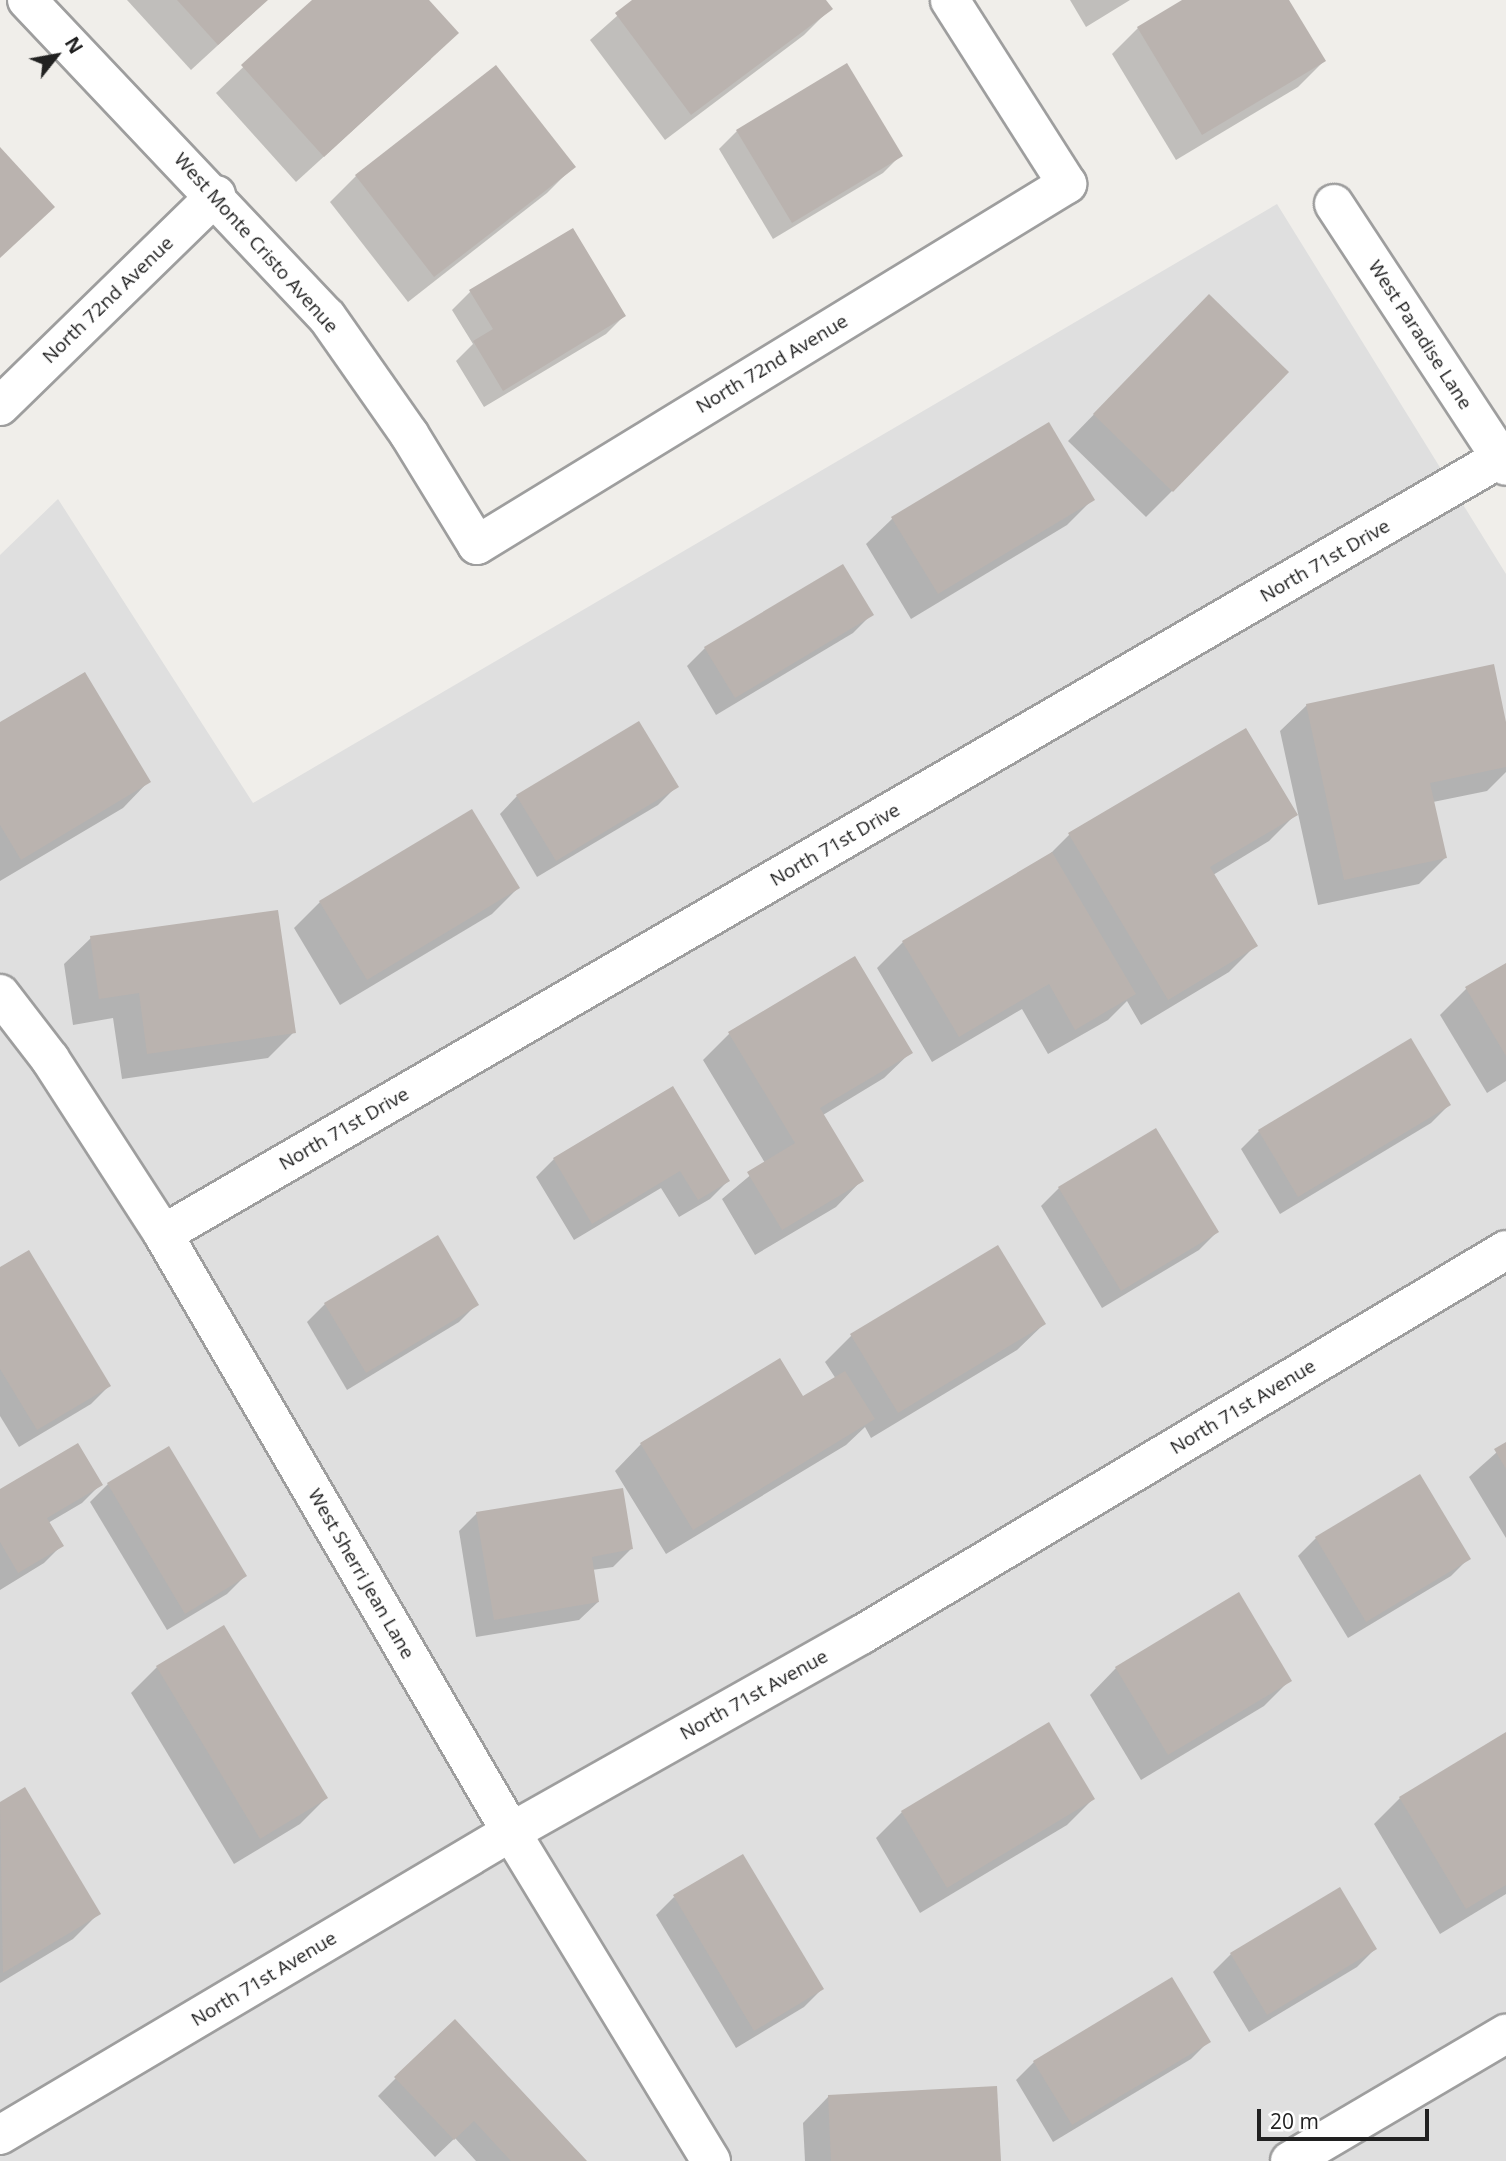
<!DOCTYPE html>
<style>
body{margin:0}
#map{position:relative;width:1506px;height:2161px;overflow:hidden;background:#f0eeea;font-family:"Open Sans",sans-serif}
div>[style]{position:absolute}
.residential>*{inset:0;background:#dfdfdf}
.shadow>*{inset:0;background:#0003}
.building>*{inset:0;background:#bab3af}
.roads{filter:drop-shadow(2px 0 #9e9e9e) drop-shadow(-2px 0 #9e9e9e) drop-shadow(0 2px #9e9e9e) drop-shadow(0 -2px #9e9e9e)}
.minor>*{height:38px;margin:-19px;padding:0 19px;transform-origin:19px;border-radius:19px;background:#fff}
span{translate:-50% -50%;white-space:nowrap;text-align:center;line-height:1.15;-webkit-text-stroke:7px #fff;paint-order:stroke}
.street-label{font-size:19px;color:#212121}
.north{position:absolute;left:21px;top:21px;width:70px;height:70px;-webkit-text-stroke:5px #fff;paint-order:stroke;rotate:59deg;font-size:19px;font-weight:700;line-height:28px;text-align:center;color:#212121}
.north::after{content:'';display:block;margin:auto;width:24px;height:32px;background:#212121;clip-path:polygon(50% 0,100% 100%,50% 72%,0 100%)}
.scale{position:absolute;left:1257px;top:2109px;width:172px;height:32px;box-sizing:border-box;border:4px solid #212121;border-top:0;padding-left:9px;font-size:21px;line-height:24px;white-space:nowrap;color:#212121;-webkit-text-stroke:5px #fff;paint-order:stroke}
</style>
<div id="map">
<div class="residential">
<i style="clip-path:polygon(1277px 204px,1506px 574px,1506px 2161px,0 2161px,0 555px,58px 499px,253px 803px)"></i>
</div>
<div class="shadow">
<i style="clip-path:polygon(127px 0,267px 0,191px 70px)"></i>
<i style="clip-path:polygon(314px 0,427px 0,431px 59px,296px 182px,216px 93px)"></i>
<i style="clip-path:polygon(635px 0,824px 0,830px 9px,804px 35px,665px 140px,590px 40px)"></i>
<i style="clip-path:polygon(1070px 0,1130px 0,1086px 27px)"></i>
<i style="clip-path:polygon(1186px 0,1287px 0,1324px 61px,1298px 87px,1176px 160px,1112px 54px,1138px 28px)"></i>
<i style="clip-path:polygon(737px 131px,901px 155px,883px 173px,773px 239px,719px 149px)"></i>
<i style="clip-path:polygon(573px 167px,547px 193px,408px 302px,330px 202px,356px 176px)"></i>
<i style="clip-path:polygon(470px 292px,624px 316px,606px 334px,484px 407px,456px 361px,473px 344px,452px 310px)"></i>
<i style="clip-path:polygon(1183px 323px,1172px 491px,1146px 517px,1068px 441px)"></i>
<i style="clip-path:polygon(1093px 499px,1067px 525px,911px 619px,866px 544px,893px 518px)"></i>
<i style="clip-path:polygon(842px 566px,871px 615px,853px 633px,716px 715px,687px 666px,705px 648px)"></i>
<i style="clip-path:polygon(1307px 705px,1506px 730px,1506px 772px,1487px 791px,1433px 802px,1445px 858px,1419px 884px,1318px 905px,1280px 731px)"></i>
<i style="clip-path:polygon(0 724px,149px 781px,123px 808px,0 881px)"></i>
<i style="clip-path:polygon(676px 787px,658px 805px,537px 877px,500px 814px,517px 796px)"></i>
<i style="clip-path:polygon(1296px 814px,1269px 841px,1213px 875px,1255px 946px,1229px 972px,1141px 1025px,1127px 1001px,1108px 1020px,1048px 1054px,1022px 1009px,932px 1062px,877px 968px,903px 942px,1046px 858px,1069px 835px)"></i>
<i style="clip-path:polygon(518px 888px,492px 914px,340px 1005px,294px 928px,320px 902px)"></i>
<i style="clip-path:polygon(91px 938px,294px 1032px,268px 1058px,122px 1079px,113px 1018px,73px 1025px,64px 964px)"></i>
<i style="clip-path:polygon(1506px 965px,1506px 1081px,1487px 1093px,1440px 1015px,1466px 989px)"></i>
<i style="clip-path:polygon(729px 1034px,911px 1052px,884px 1078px,823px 1115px,862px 1180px,836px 1207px,755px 1255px,722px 1199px,765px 1163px,703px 1060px)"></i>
<i style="clip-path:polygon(673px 1088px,728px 1181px,710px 1199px,679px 1217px,661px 1188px,574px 1240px,536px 1177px,554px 1159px)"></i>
<i style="clip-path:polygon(1449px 1105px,1431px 1123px,1280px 1214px,1241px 1149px,1259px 1131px)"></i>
<i style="clip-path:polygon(1059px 1188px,1217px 1232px,1199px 1250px,1102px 1308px,1041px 1206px)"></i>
<i style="clip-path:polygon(437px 1237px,477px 1304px,459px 1322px,347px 1390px,307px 1322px,325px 1304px)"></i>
<i style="clip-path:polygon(0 1269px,109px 1386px,91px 1404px,19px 1447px,0 1416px)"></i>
<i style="clip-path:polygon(1044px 1324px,1017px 1350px,871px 1438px,865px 1427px,846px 1445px,666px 1554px,615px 1471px,641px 1444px,779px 1360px,802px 1399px,836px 1379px,825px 1362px,851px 1336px)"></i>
<i style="clip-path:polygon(1506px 1444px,1506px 1538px,1469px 1477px)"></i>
<i style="clip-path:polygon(168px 1448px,245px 1576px,227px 1594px,167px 1630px,90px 1502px,108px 1484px)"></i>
<i style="clip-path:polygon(100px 1485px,82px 1503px,48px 1523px,62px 1545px,44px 1563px,0 1590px,0 1491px)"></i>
<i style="clip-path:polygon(477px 1513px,631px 1549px,613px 1567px,592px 1570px,598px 1602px,579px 1620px,476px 1637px,459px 1531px)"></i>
<i style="clip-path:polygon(1316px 1538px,1469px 1558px,1451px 1576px,1348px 1638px,1298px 1556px)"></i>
<i style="clip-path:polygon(157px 1667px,326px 1798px,300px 1824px,234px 1864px,131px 1693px)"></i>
<i style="clip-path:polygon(1116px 1668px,1290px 1680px,1264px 1706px,1141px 1780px,1090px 1695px)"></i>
<i style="clip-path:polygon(1048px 1724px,1093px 1799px,1067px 1825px,920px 1913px,876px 1838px,902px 1812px)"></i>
<i style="clip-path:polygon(1506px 1734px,1506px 1894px,1440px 1934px,1374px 1824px,1400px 1798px)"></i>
<i style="clip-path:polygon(25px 1789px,99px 1913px,73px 1939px,0 1983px,0 1804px)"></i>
<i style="clip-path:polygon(674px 1897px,822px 1989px,804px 2007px,736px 2048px,656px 1915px)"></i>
<i style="clip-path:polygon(1375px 1949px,1357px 1967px,1249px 2032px,1213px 1972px,1231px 1954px)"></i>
<i style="clip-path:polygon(1209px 2041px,1191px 2059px,1053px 2142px,1016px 2080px,1034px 2062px)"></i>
<i style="clip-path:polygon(396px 2078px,585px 2161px,476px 2161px,455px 2138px,435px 2157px,378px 2096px)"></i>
<i style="clip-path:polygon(829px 2096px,999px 2161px,805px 2161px,803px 2123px)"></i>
</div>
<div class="building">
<i style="clip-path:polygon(177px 0,268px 0,218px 45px)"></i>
<i style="clip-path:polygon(312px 0,429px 0,459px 33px,324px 157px,241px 65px)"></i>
<i style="clip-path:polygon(632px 0,826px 0,833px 9px,691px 115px,615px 13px)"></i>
<i style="clip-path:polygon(1182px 0,1289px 0,1326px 61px,1202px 135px,1137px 27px)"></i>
<i style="clip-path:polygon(847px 63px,903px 156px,792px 223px,736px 130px)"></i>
<i style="clip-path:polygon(496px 65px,576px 167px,434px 277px,355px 175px)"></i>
<i style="clip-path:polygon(0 147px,55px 207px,0 258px)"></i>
<i style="clip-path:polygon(573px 228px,626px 316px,503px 391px,473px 341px,493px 329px,469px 290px)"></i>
<i style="clip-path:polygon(1209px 294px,1289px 372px,1173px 492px,1093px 414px)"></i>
<i style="clip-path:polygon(1049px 422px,1095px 500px,938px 594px,891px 517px)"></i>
<i style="clip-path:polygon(843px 564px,874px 615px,735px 698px,704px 647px)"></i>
<i style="clip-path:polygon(1494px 664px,1506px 722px,1506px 767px,1430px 783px,1447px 858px,1344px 880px,1306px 704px)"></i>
<i style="clip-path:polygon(85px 672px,151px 782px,21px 860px,0 825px,0 722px)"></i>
<i style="clip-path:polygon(639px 721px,679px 787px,556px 861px,516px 795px)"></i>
<i style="clip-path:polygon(1246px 728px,1298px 815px,1210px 867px,1258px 946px,1168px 1000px,1068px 833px)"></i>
<i style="clip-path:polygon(472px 809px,520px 888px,367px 980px,319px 901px)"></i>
<i style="clip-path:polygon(1052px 852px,1136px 994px,1075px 1030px,1049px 984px,959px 1037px,902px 941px)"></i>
<i style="clip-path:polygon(278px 910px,296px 1033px,147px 1054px,139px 993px,99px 999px,90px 936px)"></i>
<i style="clip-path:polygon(855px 956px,913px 1053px,820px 1108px,864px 1181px,782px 1230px,747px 1172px,795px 1143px,728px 1032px)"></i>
<i style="clip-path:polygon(1506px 963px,1506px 1056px,1465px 987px)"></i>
<i style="clip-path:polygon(1411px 1038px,1451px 1105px,1298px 1197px,1258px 1130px)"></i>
<i style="clip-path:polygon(673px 1086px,730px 1181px,698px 1200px,680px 1171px,592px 1224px,553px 1158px)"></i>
<i style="clip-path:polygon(1156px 1128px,1219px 1232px,1121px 1291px,1058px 1187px)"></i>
<i style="clip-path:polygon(438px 1235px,479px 1305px,366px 1373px,324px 1303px)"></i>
<i style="clip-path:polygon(998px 1245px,1046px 1324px,898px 1413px,850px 1334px)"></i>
<i style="clip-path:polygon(29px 1250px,111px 1386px,37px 1430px,0 1369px,0 1267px)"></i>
<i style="clip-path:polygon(780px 1358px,803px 1396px,845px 1371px,875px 1419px,693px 1530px,640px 1443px)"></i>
<i style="clip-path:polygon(1506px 1442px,1506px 1469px,1494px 1449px)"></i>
<i style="clip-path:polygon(78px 1443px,103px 1485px,47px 1518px,64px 1546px,18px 1573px,0 1542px,0 1489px)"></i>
<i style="clip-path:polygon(169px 1446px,247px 1576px,185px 1614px,107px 1483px)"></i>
<i style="clip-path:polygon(1420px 1474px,1471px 1559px,1366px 1622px,1315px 1537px)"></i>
<i style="clip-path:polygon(623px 1488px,633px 1549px,592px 1557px,599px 1602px,494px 1620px,476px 1512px)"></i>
<i style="clip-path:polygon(1239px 1592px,1292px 1681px,1168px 1755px,1115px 1667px)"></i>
<i style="clip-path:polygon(224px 1625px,328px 1798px,260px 1839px,156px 1666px)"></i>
<i style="clip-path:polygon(1049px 1722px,1095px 1799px,947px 1888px,901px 1811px)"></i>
<i style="clip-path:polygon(1506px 1732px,1506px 1885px,1466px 1909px,1399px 1797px)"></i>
<i style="clip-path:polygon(25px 1787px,101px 1914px,3px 1973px,0 1802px)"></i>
<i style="clip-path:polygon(743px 1854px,824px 1989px,754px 2031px,673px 1895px)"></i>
<i style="clip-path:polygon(1340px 1887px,1377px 1949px,1267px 2015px,1230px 1953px)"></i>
<i style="clip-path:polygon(1172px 1977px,1211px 2042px,1072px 2125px,1033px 2061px)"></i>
<i style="clip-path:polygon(455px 2019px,587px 2161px,511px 2161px,474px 2121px,454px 2140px,394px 2077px)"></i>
<i style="clip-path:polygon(997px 2086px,1001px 2161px,831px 2161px,828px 2095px)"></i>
</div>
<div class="roads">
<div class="minor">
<i style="left:27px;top:0;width:436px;rotate:46.6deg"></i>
<i style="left:327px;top:317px;width:143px;rotate:55deg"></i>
<i style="left:409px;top:434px;width:130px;rotate:58.5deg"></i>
<i style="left:477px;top:545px;width:692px;rotate:-31.46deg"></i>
<i style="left:1067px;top:184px;width:218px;rotate:-122.5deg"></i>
<i style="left:1334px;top:204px;width:313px;rotate:56.7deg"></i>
<i style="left:0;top:406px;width:302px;rotate:-44.3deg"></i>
<i style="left:0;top:994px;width:82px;rotate:52.4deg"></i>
<i style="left:50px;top:1059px;width:208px;rotate:57.1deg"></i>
<i style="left:163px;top:1234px;width:692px;rotate:59.8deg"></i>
<i style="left:511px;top:1832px;width:385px;rotate:58.7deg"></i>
<i style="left:163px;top:1234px;width:1553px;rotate:-30.12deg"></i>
<i style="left:0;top:2135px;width:594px;rotate:-30.67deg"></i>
<i style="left:511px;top:1832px;width:402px;rotate:-29.4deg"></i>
<i style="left:861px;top:1635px;width:751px;rotate:-30.83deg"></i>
<i style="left:1290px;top:2161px;width:251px;rotate:-30.5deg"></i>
</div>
</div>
<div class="street-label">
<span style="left:256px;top:243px;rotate:48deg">West Monte Cristo Avenue</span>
<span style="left:108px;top:300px;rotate:-44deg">North 72nd Avenue</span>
<span style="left:1420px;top:335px;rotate:57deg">West Paradise Lane</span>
<span style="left:772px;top:364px;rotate:-31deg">North 72nd Avenue</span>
<span style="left:1325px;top:561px;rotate:-30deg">North 71st Drive</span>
<span style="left:835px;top:845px;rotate:-30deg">North 71st Drive</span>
<span style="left:344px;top:1129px;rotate:-30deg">North 71st Drive</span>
<span style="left:1243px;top:1407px;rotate:-31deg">North 71st Avenue</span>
<span style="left:361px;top:1574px;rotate:60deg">West Sherri Jean Lane</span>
<span style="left:754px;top:1695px;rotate:-29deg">North 71st Avenue</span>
<span style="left:264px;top:1979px;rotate:-31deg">North 71st Avenue</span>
</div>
<div class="north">N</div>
<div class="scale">20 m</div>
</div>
